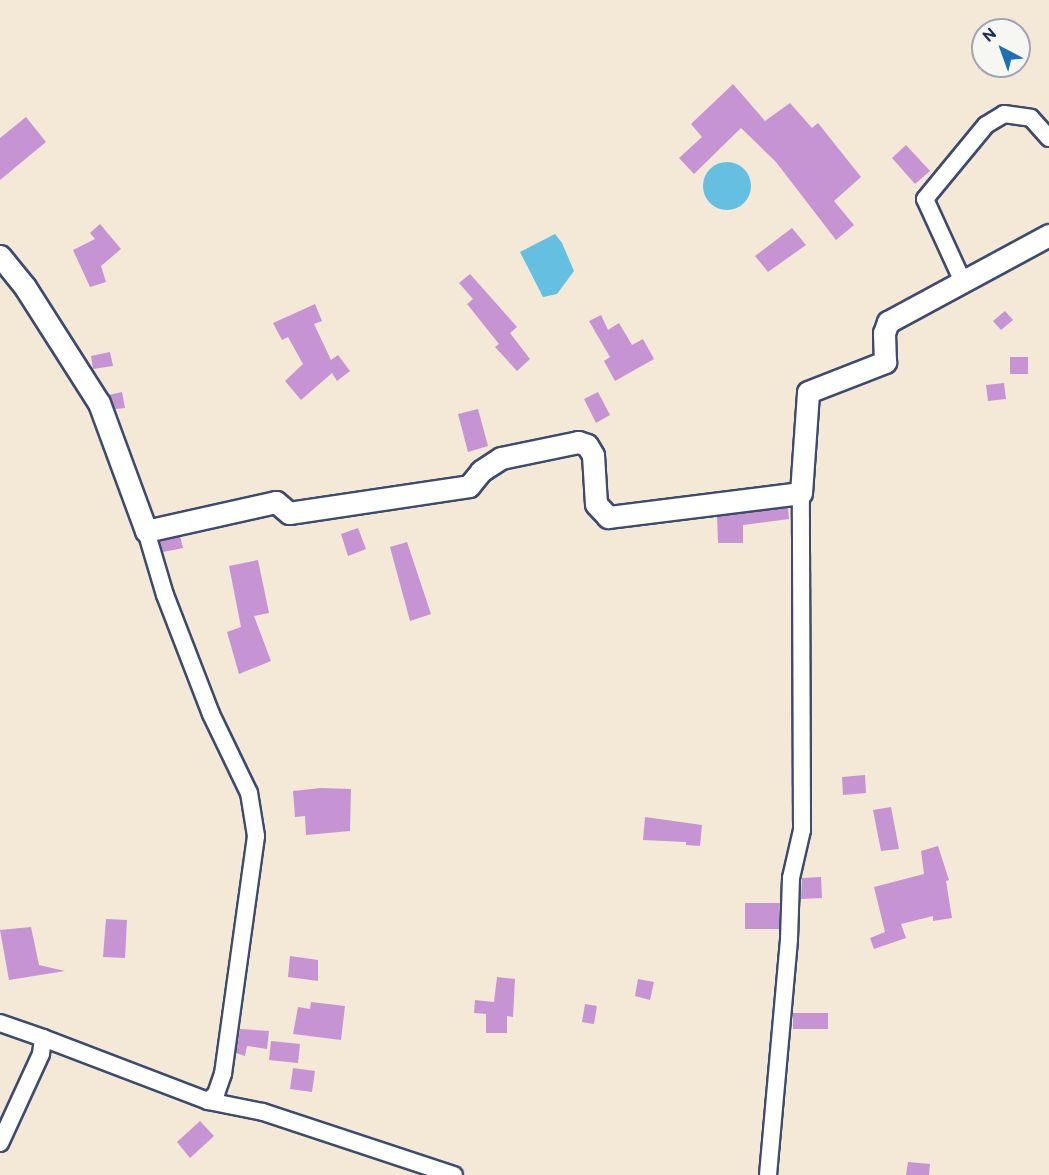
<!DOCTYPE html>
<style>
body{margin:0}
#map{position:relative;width:1049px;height:1175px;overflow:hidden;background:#f4e8d7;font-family:"Balsamiq Sans",sans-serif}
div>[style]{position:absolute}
.water>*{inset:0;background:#64bfe1}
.round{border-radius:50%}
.building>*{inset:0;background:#c694d3}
.roads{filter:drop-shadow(2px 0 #3c4b70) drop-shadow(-2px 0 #3c4b70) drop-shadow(0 2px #3c4b70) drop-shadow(0 -2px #3c4b70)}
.minor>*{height:16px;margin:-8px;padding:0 8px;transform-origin:8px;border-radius:8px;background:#fff}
.major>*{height:21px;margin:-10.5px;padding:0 10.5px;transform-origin:10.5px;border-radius:10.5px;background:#fff}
span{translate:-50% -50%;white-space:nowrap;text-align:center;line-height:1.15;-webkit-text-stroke:4.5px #f6f6f2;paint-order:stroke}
.north{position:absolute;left:971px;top:18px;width:60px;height:60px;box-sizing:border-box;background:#f6f6f2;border:2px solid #9ea6b7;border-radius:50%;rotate:319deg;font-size:16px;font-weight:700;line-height:24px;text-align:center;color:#1b2f5e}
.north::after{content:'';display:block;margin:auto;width:21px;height:27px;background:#1f6fb2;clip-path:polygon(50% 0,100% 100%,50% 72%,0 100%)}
</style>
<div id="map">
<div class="water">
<i class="round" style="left:703px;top:162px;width:48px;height:48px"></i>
<i style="clip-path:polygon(555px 234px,562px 243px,574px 271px,557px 294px,543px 297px,520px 252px)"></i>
</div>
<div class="building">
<i style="clip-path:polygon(733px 84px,765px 121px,790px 103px,812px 128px,818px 123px,861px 177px,834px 201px,854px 225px,836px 240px,776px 162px,741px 128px,694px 174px,679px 158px,702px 137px,691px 124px)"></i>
<i style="clip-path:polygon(26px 117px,46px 142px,0 180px,0 138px)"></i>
<i style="clip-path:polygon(906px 145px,930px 171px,915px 184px,892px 158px)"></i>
<i style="clip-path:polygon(100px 224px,121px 249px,101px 266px,106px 282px,90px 287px,73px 250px,95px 239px,90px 233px)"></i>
<i style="clip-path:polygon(792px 228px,806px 245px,768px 272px,755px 256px)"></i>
<i style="clip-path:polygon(470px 274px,517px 327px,510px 333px,530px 359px,517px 371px,495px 347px,499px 344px,467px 304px,473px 299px,459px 283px)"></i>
<i style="clip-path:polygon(315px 304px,322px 321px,314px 324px,331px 360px,338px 355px,350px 371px,337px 381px,332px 373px,301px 400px,285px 381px,303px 364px,288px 337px,282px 340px,273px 323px)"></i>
<i style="clip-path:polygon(1005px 311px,1013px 320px,1001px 330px,993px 321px)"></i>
<i style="clip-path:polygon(601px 315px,608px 330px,619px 323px,632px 345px,643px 339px,654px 359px,615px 381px,604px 361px,610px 357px,589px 321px)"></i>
<i style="clip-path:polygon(110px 352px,113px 366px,93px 369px,91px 356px)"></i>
<i style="clip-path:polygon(1010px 357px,1028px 357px,1028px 374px,1010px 374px)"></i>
<i style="clip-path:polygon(1004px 383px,1006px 399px,988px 401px,986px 385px)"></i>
<i style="clip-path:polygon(122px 392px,125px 408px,115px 409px,109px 395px)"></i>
<i style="clip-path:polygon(598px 392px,610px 415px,596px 423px,584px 399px)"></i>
<i style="clip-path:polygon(478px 409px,488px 446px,468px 452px,458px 414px)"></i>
<i style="clip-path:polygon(788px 507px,789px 519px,743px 525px,743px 543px,718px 543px,717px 516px)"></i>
<i style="clip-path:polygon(358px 528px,366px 549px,348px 556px,341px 534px)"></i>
<i style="clip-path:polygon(180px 536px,183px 548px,163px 552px,160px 541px)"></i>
<i style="clip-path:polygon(407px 542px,431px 614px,410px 621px,390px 547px)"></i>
<i style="clip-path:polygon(258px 560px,269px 613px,254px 616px,271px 661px,239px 674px,227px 632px,241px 627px,229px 566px)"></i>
<i style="clip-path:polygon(865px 775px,866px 793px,843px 795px,842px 777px)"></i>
<i style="clip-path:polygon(321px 788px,351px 789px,350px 831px,306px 835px,305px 816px,295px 817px,293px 791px)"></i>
<i style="clip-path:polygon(891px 807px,899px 849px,881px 851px,873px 810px)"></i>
<i style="clip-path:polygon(645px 817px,702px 825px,700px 846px,686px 845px,686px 842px,643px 840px)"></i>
<i style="clip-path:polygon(938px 846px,949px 880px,946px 881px,952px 918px,933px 921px,933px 916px,901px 924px,906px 938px,874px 949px,870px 938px,885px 932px,874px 887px,924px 874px,921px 851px)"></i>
<i style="clip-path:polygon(821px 877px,822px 898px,801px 899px,802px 878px)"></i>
<i style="clip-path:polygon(745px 903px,780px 903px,779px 929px,745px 929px)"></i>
<i style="clip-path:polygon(106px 919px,127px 920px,125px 958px,103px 957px)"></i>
<i style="clip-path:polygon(31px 927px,39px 965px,65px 971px,9px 980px,0 930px)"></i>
<i style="clip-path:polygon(290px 956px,318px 960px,318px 981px,288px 977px)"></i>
<i style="clip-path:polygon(497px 977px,515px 979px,513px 1017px,507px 1016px,507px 1033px,486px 1033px,486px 1014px,474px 1013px,475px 1000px,494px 1002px)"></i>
<i style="clip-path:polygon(638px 979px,654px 982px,650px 1000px,635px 996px)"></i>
<i style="clip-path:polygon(311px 1002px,345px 1006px,341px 1040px,293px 1034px,298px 1007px,310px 1009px)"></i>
<i style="clip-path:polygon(585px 1004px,597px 1006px,594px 1024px,582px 1022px)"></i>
<i style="clip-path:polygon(793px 1013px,828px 1013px,828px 1029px,793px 1029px)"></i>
<i style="clip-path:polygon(240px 1029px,269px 1031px,267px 1049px,247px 1046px,245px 1056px,236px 1053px)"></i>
<i style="clip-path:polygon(271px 1041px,300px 1044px,298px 1063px,269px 1060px)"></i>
<i style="clip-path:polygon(293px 1068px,315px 1071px,312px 1092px,290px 1089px)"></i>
<i style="clip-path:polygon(200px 1121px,214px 1136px,190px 1158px,177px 1142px)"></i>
<i style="clip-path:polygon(908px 1162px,930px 1164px,929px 1175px,906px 1175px)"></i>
</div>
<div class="roads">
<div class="minor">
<i style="left:963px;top:282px;width:91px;rotate:-114.6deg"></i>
<i style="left:925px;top:199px;width:96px;rotate:-50.5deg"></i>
<i style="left:986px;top:125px;width:21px;rotate:-31deg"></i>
<i style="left:1004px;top:114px;width:27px;rotate:8deg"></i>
<i style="left:1031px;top:118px;width:27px;rotate:48deg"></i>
<i style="left:0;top:1023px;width:46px;rotate:19.2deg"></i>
<i style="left:43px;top:1038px;width:16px;rotate:97deg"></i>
<i style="left:41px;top:1054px;width:98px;rotate:114.7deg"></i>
<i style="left:43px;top:1038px;width:177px;rotate:20.9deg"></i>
<i style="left:208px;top:1101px;width:11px;rotate:-41deg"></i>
<i style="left:216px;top:1094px;width:21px;rotate:-71deg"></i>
<i style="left:223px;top:1074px;width:240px;rotate:-82.1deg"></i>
<i style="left:256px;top:836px;width:44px;rotate:-99.2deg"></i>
<i style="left:249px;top:793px;width:88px;rotate:-115.7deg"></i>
<i style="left:211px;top:714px;width:128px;rotate:-111.1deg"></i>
<i style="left:165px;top:595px;width:67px;rotate:-106.5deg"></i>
<i style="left:208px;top:1101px;width:56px;rotate:11.3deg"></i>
<i style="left:263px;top:1112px;width:201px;rotate:18.3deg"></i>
<i style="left:768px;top:1175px;width:237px;rotate:-84.9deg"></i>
<i style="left:789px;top:939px;width:61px;rotate:-88.1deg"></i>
<i style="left:791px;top:878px;width:49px;rotate:-77.1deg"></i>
<i style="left:802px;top:830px;width:337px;rotate:-90.2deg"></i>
</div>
<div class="major">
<i style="left:0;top:256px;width:40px;rotate:51deg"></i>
<i style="left:25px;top:287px;width:138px;rotate:57.5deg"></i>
<i style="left:99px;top:403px;width:136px;rotate:69.8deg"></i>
<i style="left:146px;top:531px;width:133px;rotate:-12.6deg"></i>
<i style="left:276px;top:502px;width:17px;rotate:40deg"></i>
<i style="left:289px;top:513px;width:182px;rotate:-8.5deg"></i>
<i style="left:469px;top:486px;width:19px;rotate:-51deg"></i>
<i style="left:481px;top:471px;width:24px;rotate:-33deg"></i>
<i style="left:501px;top:458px;width:79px;rotate:-11.7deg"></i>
<i style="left:578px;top:442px;width:9px;rotate:18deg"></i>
<i style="left:587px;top:445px;width:12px;rotate:59deg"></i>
<i style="left:593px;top:455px;width:49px;rotate:86.5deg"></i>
<i style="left:596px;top:504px;width:18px;rotate:47deg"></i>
<i style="left:608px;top:517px;width:194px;rotate:-7.1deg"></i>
<i style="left:801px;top:493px;width:101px;rotate:-86deg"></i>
<i style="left:808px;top:392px;width:83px;rotate:-21.3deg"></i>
<i style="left:885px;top:362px;width:29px;rotate:-92deg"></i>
<i style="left:884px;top:333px;width:12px;rotate:-70deg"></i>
<i style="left:888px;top:322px;width:183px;rotate:-28.4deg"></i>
</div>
</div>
<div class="north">N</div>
</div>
